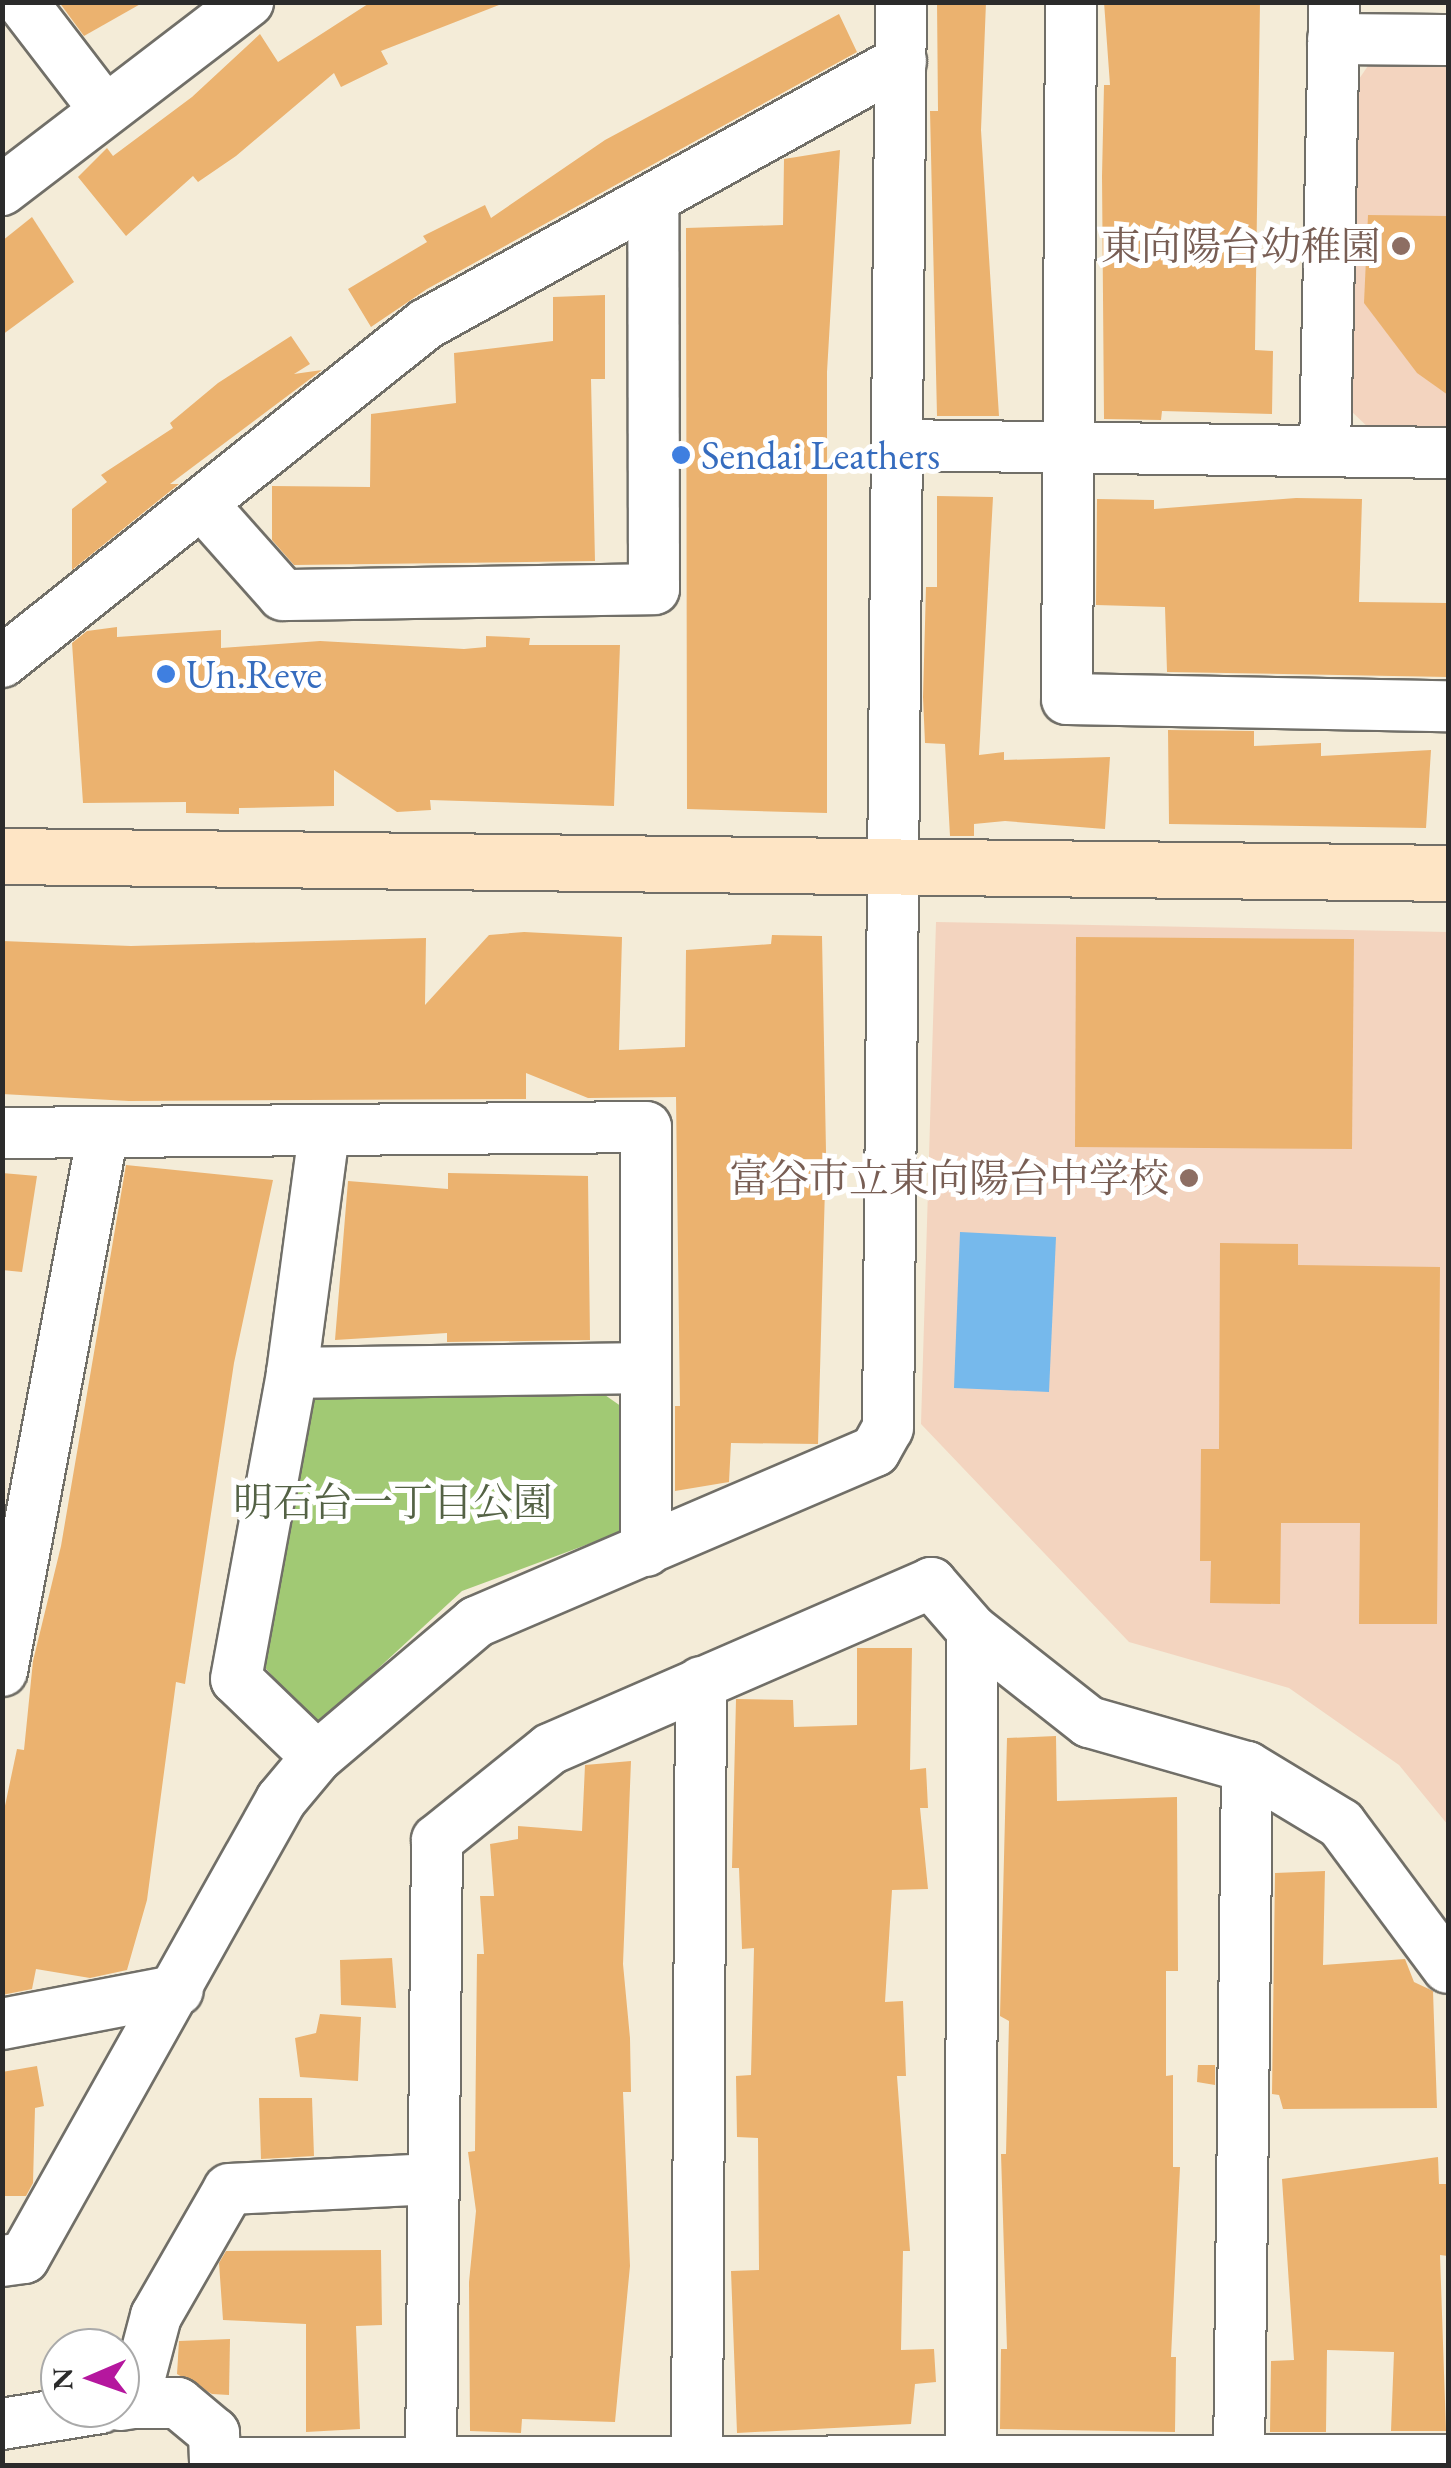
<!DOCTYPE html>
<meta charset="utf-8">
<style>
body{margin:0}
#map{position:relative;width:1451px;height:2468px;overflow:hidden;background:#f4ecd8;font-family:"EB Garamond","Noto Serif JP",serif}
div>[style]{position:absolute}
.built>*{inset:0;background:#f3d4bf}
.green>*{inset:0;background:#a1c974}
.water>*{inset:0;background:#76b9ec}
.building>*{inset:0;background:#ebb26f}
.roads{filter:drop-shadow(2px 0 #716f68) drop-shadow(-2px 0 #716f68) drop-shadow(0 2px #716f68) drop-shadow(0 -2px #716f68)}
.street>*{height:50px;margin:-25px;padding:0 25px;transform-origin:25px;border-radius:25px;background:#fff}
.secondary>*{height:55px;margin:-27.5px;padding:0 27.5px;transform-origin:27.5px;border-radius:27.5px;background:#fee5c5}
.dots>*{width:28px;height:28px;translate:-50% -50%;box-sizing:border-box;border:5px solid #fff;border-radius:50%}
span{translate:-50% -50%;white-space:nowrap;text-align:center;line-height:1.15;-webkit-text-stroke:10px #fff;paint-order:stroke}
.education-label{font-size:40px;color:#785e54}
.right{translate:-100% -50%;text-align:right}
.shop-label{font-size:40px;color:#366cbe}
.left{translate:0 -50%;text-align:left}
.park-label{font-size:40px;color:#546245}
.frame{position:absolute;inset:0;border:5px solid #2b2b2b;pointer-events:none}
.north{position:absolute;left:40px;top:2328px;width:100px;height:100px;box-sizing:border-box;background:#fff;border:2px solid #aaa;border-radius:50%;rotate:268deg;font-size:28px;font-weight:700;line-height:40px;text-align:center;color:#2b2b2b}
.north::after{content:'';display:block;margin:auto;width:35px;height:45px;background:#b5179e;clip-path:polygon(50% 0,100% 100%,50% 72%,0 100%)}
</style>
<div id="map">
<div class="built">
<i style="clip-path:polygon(1376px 54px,1448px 56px,1448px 432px,1373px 432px,1350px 410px,1357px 82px)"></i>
<i style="clip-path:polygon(936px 922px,1448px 932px,1448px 1825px,1399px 1765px,1289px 1688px,1129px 1642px,921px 1424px)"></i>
</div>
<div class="green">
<i style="clip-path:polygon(592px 1386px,625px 1409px,626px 1530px,462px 1591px,316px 1726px,255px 1656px,314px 1390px)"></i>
</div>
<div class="water">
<i style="clip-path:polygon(960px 1232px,1056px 1237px,1049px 1392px,954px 1388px)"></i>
</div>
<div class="building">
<i style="clip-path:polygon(59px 2px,144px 2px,84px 36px)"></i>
<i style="clip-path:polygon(371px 2px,499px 5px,381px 51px,388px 64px,341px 87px,334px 73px,236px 156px,198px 182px,193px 176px,126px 236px,78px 177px,107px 148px,113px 156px,192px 97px,260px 34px,278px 62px)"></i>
<i style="clip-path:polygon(937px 2px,986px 2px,981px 130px,999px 416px,937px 416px,930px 111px,938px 111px)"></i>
<i style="clip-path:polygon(1104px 2px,1260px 2px,1255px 350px,1273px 351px,1272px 414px,1162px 411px,1161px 420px,1104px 419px,1102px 176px,1104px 85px,1110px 85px)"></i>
<i style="clip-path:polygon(839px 14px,857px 52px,427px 289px,371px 327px,348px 289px,427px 242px,423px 236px,485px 205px,491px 218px,605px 140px)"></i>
<i style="clip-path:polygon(840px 150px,827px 372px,827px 813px,687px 809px,686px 228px,783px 225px,784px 159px)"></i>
<i style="clip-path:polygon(1368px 215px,1448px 216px,1448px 395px,1417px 373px,1364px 303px)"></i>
<i style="clip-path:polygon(32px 217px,74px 282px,2px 335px,2px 241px)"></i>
<i style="clip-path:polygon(605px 295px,605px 379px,591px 379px,595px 561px,294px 565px,272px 540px,272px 486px,370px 487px,371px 414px,456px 403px,454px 353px,553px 341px,553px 297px)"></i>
<i style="clip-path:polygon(291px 336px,310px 364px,294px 374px,322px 370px,170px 484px,179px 484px,72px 570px,72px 509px,107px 482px,101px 475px,173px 428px,170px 423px,218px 383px)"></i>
<i style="clip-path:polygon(937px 496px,993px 497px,979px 755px,1004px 752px,1004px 760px,1110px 757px,1105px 829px,1005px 821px,974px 824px,974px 836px,950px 836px,945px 744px,925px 743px,923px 697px,926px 587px,937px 587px)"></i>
<i style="clip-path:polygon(1296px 498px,1362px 499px,1359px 602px,1448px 603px,1448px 677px,1167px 672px,1165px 607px,1096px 605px,1097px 499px,1154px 500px,1154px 509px)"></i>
<i style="clip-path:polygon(117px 627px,117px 637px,221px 630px,221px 648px,320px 641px,464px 649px,486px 647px,486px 636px,530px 638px,529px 645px,620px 645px,614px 806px,430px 800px,431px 810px,397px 812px,334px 770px,334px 806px,239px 808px,239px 814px,186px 813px,186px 802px,83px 803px,72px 643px,87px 631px)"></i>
<i style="clip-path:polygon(1168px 730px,1254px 731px,1254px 746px,1321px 743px,1321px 756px,1431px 750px,1426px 828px,1169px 824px)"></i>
<i style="clip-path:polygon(524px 932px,622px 937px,619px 1050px,685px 1047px,686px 950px,771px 944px,772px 935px,822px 936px,826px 1151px,818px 1444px,731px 1443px,729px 1482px,675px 1491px,675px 1406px,680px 1406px,676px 1097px,588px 1098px,526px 1073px,526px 1099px,129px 1101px,2px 1094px,2px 941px,131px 946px,426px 938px,425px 1005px,489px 935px)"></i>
<i style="clip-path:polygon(1076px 937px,1354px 939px,1352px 1149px,1075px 1147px)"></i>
<i style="clip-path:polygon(126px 1165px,273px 1180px,234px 1363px,185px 1684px,176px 1682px,147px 1900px,127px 1970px,90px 1978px,36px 1969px,32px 1989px,2px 1995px,2px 1820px,17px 1749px,24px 1750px,33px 1661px,61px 1546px)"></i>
<i style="clip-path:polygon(2px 1173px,37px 1176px,22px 1272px,2px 1270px)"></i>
<i style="clip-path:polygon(448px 1173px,588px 1176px,590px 1340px,447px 1342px,447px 1333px,335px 1340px,348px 1181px,448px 1189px)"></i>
<i style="clip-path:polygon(1220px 1243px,1298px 1244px,1298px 1265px,1440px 1267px,1437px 1624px,1359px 1624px,1360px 1523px,1281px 1523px,1280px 1604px,1210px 1603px,1211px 1561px,1200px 1561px,1201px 1449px,1219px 1449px)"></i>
<i style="clip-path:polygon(857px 1648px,912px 1648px,910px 1770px,926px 1768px,928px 1808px,920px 1808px,928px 1889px,892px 1890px,885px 2002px,903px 2001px,906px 2076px,897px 2076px,910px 2251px,903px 2251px,901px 2350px,934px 2349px,936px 2382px,915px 2384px,911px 2424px,737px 2433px,731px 2271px,759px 2270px,758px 2138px,737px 2137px,736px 2076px,751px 2075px,754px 1948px,742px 1949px,739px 1868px,732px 1868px,736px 1699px,793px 1700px,794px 1727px,857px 1725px)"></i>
<i style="clip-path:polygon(1056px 1736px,1057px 1801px,1177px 1797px,1178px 1971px,1166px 1971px,1166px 2076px,1173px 2075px,1173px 2167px,1180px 2167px,1171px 2357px,1176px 2357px,1175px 2432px,1000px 2429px,1001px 2349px,1007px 2349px,1001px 2154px,1006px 2154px,1009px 2021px,1000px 2016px,1007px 1738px)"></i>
<i style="clip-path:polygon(631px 1761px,623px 1964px,630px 2038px,631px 2092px,623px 2092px,630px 2266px,615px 2422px,522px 2419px,521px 2433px,470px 2431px,469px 2282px,476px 2211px,468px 2152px,475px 2151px,477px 1954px,484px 1954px,480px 1896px,494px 1896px,490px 1844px,518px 1839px,518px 1826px,582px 1831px,585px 1765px)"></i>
<i style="clip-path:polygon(1325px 1871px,1323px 1965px,1405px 1959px,1414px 1982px,1433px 1991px,1437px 2108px,1283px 2109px,1279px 2095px,1272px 2094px,1275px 1873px)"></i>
<i style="clip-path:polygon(392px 1958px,396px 2008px,341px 2005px,340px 1960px)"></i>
<i style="clip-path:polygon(320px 2014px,361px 2017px,358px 2081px,300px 2077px,295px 2038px,316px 2033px)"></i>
<i style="clip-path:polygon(1198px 2065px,1215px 2065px,1215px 2085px,1197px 2082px)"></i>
<i style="clip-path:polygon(37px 2066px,44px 2106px,35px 2108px,33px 2183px,26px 2196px,2px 2196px,2px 2072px)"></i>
<i style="clip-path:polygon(259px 2098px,312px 2098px,314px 2156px,261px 2159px)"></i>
<i style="clip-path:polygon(1438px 2157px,1439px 2184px,1448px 2184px,1448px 2256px,1440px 2255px,1446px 2431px,1391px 2431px,1394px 2352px,1327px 2350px,1326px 2432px,1270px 2432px,1271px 2361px,1294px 2360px,1282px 2179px)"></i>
<i style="clip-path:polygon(381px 2250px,382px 2325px,356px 2326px,360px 2429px,306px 2432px,306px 2324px,223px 2320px,219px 2263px,226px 2251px)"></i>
<i style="clip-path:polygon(230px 2339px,229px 2395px,212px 2394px,177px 2374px,179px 2341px)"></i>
</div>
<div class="roads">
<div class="street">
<i style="left:22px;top:2px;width:136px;rotate:52.5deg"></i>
<i style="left:1071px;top:2px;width:697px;rotate:90.33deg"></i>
<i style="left:1067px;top:699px;width:381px;rotate:1.1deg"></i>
<i style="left:1333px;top:39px;width:115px;rotate:0.5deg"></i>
<i style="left:2px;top:190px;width:310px;rotate:-37.4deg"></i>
<i style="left:897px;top:445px;width:551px;rotate:0.83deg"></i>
<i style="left:1325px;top:449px;width:447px;rotate:-88.8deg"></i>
<i style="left:203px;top:505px;width:120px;rotate:48.4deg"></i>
<i style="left:283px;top:595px;width:371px;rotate:-0.9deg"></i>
<i style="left:654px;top:589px;width:386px;rotate:-90.1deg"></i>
<i style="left:2px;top:662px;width:542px;rotate:-38.56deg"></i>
<i style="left:426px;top:324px;width:543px;rotate:-28.97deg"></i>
<i style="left:2px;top:1133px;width:644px;rotate:-0.53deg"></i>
<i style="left:646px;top:1127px;width:424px;rotate:90deg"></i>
<i style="left:292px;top:1373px;width:352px;rotate:-0.8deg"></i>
<i style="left:2px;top:1671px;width:547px;rotate:-79.37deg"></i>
<i style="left:317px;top:1757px;width:112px;rotate:-136.1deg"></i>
<i style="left:236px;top:1679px;width:311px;rotate:-79.6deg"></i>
<i style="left:292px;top:1373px;width:242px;rotate:-82.4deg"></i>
<i style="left:2px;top:2024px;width:179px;rotate:-10.9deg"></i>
<i style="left:2px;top:2261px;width:22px;rotate:-8deg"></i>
<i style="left:24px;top:2258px;width:525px;rotate:-60.7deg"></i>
<i style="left:281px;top:1800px;width:56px;rotate:-50.1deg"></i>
<i style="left:317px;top:1757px;width:209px;rotate:-40.3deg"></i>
<i style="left:476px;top:1622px;width:434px;rotate:-23.2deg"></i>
<i style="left:875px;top:1451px;width:26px;rotate:-61deg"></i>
<i style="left:888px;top:1428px;width:1426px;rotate:-89.48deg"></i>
<i style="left:133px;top:2403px;width:45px"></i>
<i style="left:178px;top:2403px;width:47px;rotate:39.8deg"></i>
<i style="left:214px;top:2433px;width:33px;rotate:88deg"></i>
<i style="left:120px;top:2405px;width:13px;rotate:-9deg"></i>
<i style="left:133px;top:2403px;width:90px;rotate:-75.2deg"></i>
<i style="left:156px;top:2316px;width:146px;rotate:-60.1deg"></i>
<i style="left:229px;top:2189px;width:205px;rotate:-2.8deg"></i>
<i style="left:2px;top:2424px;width:100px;rotate:-9.2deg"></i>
<i style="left:697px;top:2461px;width:779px;rotate:-89.71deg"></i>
<i style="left:971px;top:2461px;width:831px;rotate:-89.93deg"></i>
<i style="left:1239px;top:2461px;width:694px;rotate:-89.34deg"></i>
<i style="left:431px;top:2462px;width:622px;rotate:-89.45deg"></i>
<i style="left:437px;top:1840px;width:145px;rotate:-38.8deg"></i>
<i style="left:550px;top:1749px;width:416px;rotate:-23.5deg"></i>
<i style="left:931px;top:1583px;width:62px;rotate:48.9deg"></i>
<i style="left:972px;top:1630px;width:149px;rotate:38.2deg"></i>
<i style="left:1089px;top:1722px;width:164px;rotate:15.9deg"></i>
<i style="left:1247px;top:1767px;width:110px;rotate:31.2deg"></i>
<i style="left:1341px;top:1824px;width:179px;rotate:53.4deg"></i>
<i style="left:215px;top:2463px;width:1233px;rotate:-0.14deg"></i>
</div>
<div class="secondary">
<i style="left:2px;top:856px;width:1446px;rotate:0.67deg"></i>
</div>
</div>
<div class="dots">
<i style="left:1401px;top:246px;background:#8d6e63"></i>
<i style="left:681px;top:455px;background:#3f7fe0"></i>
<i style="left:166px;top:674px;background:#3f7fe0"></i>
<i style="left:1189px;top:1178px;background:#8d6e63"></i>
</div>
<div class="education-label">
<span class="right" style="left:1381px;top:246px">東向陽台幼稚園</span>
<span class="right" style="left:1169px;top:1178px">富谷市立東向陽台中学校</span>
</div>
<div class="shop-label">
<span class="left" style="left:701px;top:455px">Sendai Leathers</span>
<span class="left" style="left:186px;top:674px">Un.Reve</span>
</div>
<div class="park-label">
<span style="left:393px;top:1502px">明石台一丁目公園</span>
</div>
<div class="frame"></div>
<div class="north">N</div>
</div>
